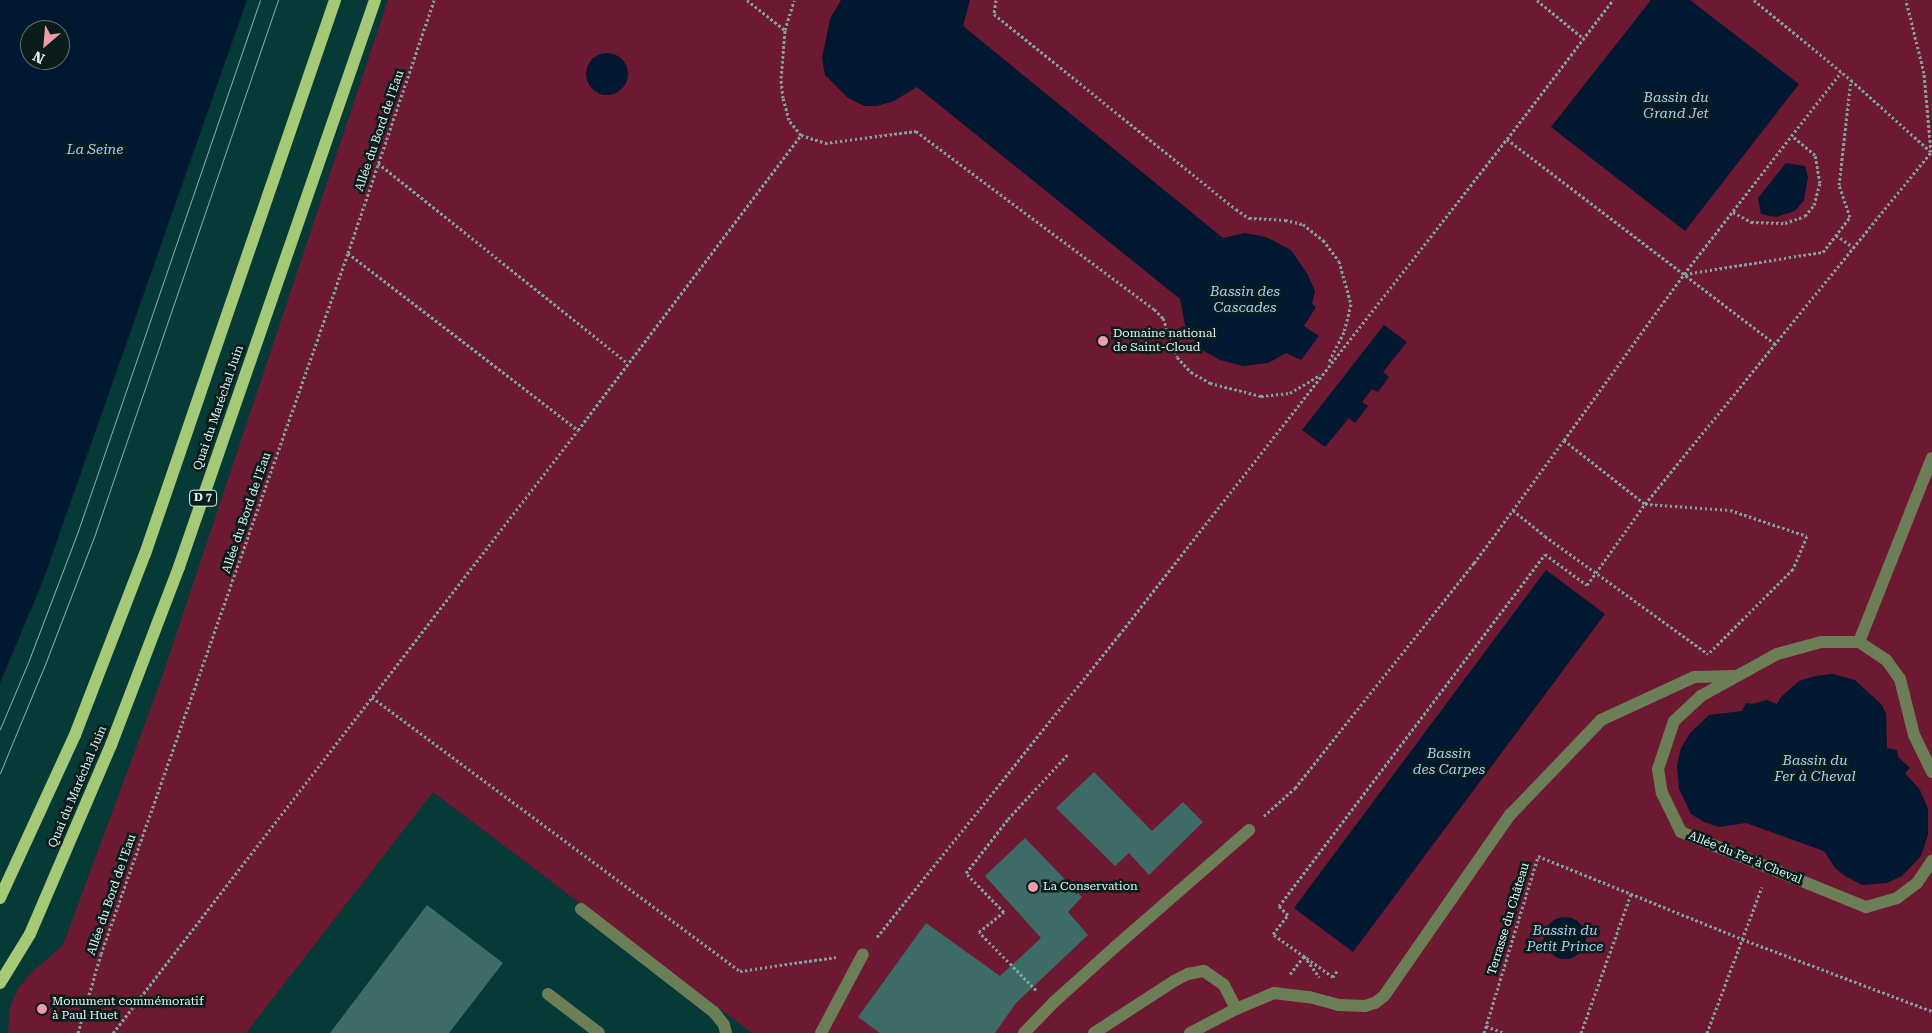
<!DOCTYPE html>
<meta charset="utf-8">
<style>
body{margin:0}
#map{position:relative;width:1932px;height:1033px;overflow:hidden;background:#053a36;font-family:"Roboto Serif",serif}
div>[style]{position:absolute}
.green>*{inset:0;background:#6d1932}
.water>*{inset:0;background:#001930}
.round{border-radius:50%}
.building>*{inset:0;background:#3d6b67}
.path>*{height:3px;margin-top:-1.5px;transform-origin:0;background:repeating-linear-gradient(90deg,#7da29f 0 2.5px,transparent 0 5px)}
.minor>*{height:12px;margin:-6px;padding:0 6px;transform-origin:6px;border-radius:6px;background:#6c7e55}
.major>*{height:12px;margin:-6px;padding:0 6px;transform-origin:6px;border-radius:6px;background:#a5c975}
.tram>*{height:1px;margin:-0.5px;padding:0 0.5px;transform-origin:0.5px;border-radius:0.5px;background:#88aba8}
.dots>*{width:14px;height:14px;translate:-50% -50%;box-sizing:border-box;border:2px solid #0a1d1b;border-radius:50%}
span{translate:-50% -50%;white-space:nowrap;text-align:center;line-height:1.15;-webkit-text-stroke:5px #0a1d1b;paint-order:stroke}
.shield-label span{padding:1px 4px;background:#0a1d1b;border:1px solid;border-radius:4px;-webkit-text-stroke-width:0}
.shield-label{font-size:11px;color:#e0f8f5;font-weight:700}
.street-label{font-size:12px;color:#e0f8f5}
.poi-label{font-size:12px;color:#e0f8f5}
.left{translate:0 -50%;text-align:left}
.water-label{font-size:14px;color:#a8cff5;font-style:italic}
.north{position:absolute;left:20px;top:20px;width:50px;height:50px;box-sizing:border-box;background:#0a1d1b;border:1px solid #607572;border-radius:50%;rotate:207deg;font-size:14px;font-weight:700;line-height:20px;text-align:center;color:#e0f8f5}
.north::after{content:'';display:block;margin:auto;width:18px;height:22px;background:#f39aaa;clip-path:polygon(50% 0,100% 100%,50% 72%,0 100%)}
</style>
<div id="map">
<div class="green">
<i style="clip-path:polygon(388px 0,1932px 0,1932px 1033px,752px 1033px,433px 792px,246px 1033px,8px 1033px,10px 1007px,18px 989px,29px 975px,63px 945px,160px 683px)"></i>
</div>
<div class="water">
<i style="clip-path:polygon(evenodd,0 0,247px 0,43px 581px,0 683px,0 0,30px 30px,60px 30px,60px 60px,30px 60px,30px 30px)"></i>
<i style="clip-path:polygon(841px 0,970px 0,963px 26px,1223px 238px,1245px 233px,1266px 237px,1291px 250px,1308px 275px,1315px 291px,1312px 304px,1316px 307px,1304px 326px,1319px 336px,1301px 360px,1286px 353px,1268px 363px,1243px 366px,1220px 360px,1204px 351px,1193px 339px,1185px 325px,1180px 299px,917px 87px,894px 101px,877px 106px,864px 106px,848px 98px,825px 75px,822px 58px,830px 19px)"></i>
<i style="clip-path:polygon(1651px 0,1690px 0,1799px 84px,1685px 231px,1551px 127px)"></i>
<i class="round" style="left:586px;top:53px;width:42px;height:42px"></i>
<i style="clip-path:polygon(1786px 163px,1805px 166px,1808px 177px,1804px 200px,1795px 211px,1776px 217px,1761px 214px,1758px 198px)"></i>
<i style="clip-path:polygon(1384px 325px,1407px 342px,1383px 372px,1389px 377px,1378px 392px,1372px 389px,1362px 402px,1368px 406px,1355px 423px,1349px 418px,1325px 447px,1302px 430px)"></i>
<i style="clip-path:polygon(1546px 570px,1605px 614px,1353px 952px,1294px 908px)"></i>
<i style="clip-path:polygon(1833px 674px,1855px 680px,1882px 705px,1886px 714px,1887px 748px,1897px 750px,1898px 757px,1910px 768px,1905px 773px,1920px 790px,1928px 809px,1928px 835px,1921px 856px,1902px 876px,1887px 883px,1862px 885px,1845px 876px,1835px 868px,1824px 851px,1746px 823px,1719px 827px,1704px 822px,1691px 814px,1679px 789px,1677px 765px,1681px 748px,1690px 733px,1709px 715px,1742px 711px,1746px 703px,1752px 704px,1767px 700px,1777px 704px,1780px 698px,1799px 681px,1815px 676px)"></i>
<i class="round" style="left:1544px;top:917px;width:42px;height:42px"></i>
</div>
<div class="building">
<i style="clip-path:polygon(1094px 772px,1152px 831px,1183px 802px,1203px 822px,1149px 875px,1129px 853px,1115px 866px,1056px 808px)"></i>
<i style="clip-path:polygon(1025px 838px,1082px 897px,1068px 912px,1088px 935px,1016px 1003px,995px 1033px,880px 1033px,858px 1017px,926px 923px,1000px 976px,1041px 938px,985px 876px)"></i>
<i style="clip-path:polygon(427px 905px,503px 963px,449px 1033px,330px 1033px)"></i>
</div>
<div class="path">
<i style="left:747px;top:0;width:48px;rotate:38.3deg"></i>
<i style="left:996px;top:0;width:14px;rotate:98deg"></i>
<i style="left:994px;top:14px;width:311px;rotate:38.9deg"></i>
<i style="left:1236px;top:209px;width:16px;rotate:35deg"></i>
<i style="left:1249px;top:218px;width:36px;rotate:3deg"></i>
<i style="left:1285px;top:220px;width:18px;rotate:13deg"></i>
<i style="left:1303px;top:224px;width:26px;rotate:39deg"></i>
<i style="left:1323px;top:240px;width:26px;rotate:53deg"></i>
<i style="left:1339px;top:261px;width:45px;rotate:74.4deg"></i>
<i style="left:1351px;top:304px;width:29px;rotate:104deg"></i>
<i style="left:1344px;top:332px;width:34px;rotate:117deg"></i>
<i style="left:1537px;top:0;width:60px;rotate:39.6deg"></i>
<i style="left:1754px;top:0;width:126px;rotate:39.5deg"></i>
<i style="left:1851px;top:80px;width:106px;rotate:41.9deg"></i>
<i style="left:801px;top:135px;width:25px;rotate:18deg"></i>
<i style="left:825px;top:143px;width:92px;rotate:-7.5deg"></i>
<i style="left:916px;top:131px;width:297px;rotate:36.8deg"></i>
<i style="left:1154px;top:309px;width:13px;rotate:45deg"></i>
<i style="left:1163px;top:318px;width:41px;rotate:70.3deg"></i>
<i style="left:1177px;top:357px;width:21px;rotate:47deg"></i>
<i style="left:1191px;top:372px;width:22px;rotate:30deg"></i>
<i style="left:1210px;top:383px;width:53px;rotate:14.3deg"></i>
<i style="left:1261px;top:396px;width:29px;rotate:-6deg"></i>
<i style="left:1290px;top:393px;width:35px;rotate:-31deg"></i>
<i style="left:1507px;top:139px;width:337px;rotate:37.4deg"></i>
<i style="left:378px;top:163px;width:320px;rotate:38.7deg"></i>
<i style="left:1733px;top:212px;width:21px;rotate:29deg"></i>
<i style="left:1751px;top:222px;width:34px;rotate:2deg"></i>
<i style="left:1785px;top:223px;width:21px;rotate:-19deg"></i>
<i style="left:1805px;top:216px;width:14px;rotate:-51deg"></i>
<i style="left:1814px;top:205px;width:23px;rotate:-75deg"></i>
<i style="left:1820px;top:183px;width:28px;rotate:-100deg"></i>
<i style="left:1815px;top:155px;width:30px;rotate:-140deg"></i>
<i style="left:1836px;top:235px;width:21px;rotate:35deg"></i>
<i style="left:348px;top:253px;width:290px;rotate:37.6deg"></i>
<i style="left:1685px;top:274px;width:140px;rotate:-9.1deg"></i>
<i style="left:1823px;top:252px;width:44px;rotate:-52.4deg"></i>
<i style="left:1850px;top:217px;width:34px;rotate:-109deg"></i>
<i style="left:1839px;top:185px;width:106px;rotate:-83.5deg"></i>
<i style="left:1564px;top:440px;width:205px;rotate:-54.1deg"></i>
<i style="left:1684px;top:274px;width:256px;rotate:-52.1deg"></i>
<i style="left:1513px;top:510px;width:41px;rotate:39.1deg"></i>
<i style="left:1545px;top:536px;width:201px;rotate:35.9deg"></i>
<i style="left:372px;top:697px;width:459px;rotate:36.7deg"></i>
<i style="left:740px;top:971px;width:97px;rotate:-8.3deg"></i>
<i style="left:1264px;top:816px;width:42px;rotate:-42.1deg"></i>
<i style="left:1295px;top:788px;width:288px;rotate:-51.5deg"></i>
<i style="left:1474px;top:563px;width:152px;rotate:-53.8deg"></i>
<i style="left:1564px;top:440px;width:103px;rotate:38.3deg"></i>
<i style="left:1645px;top:504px;width:85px;rotate:4deg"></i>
<i style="left:1730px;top:510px;width:81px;rotate:18.7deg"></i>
<i style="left:1807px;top:536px;width:36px;rotate:113deg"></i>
<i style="left:1793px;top:569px;width:120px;rotate:135deg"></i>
<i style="left:877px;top:937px;width:387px;rotate:-51.3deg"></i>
<i style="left:1119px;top:635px;width:630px;rotate:-51.97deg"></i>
<i style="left:1507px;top:139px;width:175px;rotate:-52.7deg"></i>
<i style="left:1337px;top:971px;width:7px;rotate:124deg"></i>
<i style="left:1333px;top:977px;width:74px;rotate:-144.4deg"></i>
<i style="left:1273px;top:934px;width:24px;rotate:-52deg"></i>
<i style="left:1288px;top:915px;width:13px;rotate:-135deg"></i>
<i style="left:1279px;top:906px;width:441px;rotate:-52.9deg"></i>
<i style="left:1545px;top:554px;width:52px;rotate:36.4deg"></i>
<i style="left:1587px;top:585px;width:100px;rotate:-54.4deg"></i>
<i style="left:1645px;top:504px;width:454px;rotate:-50.9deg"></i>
<i style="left:1931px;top:152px;width:79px;rotate:-95.1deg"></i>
<i style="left:1924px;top:73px;width:75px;rotate:-103.9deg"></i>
<i style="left:1290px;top:974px;width:23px;rotate:-52deg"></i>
<i style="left:1304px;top:956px;width:26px;rotate:54deg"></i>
<i style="left:1036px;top:990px;width:81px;rotate:-134.5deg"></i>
<i style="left:979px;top:932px;width:32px;rotate:-39deg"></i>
<i style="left:1004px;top:912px;width:54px;rotate:-134.3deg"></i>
<i style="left:966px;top:873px;width:68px;rotate:-52.1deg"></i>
<i style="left:1008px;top:819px;width:88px;rotate:-47.3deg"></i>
<i style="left:1486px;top:1026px;width:19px;rotate:21deg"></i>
<i style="left:78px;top:1033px;width:82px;rotate:-73.8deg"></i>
<i style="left:101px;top:954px;width:743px;rotate:-70.59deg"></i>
<i style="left:348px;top:253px;width:267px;rotate:-71.2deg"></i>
<i style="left:113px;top:1033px;width:761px;rotate:-52.36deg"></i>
<i style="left:578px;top:430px;width:370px;rotate:-52.9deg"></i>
<i style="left:801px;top:135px;width:19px;rotate:-129deg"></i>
<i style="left:789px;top:120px;width:23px;rotate:-105deg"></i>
<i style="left:783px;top:98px;width:20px;rotate:-96deg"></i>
<i style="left:781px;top:78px;width:48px;rotate:-85.2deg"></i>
<i style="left:785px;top:30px;width:31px;rotate:-73deg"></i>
<i style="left:1484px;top:1033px;width:185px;rotate:-73deg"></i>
<i style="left:1538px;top:856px;width:220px;rotate:22.1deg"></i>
<i style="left:1742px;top:939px;width:203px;rotate:20.8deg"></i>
<i style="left:1581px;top:1033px;width:148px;rotate:-70.2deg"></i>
<i style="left:1707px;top:1033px;width:156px;rotate:-69.4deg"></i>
</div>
<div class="minor">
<i style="left:1859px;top:642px;width:198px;rotate:-68.4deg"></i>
<i style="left:1932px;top:772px;width:41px;rotate:-115.9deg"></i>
<i style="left:1914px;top:735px;width:58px;rotate:-104deg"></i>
<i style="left:1900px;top:679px;width:24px;rotate:-126deg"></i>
<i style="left:1886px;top:660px;width:32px;rotate:-146deg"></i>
<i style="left:1859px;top:642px;width:38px;rotate:180deg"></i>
<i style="left:1821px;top:642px;width:46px;rotate:164.7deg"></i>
<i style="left:1777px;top:654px;width:87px;rotate:151.1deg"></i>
<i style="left:1701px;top:696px;width:37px;rotate:137deg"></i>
<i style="left:1674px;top:721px;width:51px;rotate:108.4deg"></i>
<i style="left:1658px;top:769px;width:24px;rotate:81deg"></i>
<i style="left:1662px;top:793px;width:43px;rotate:64deg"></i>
<i style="left:1681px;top:832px;width:200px;rotate:22.1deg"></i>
<i style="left:1866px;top:907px;width:32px;rotate:-16deg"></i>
<i style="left:1897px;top:898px;width:25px;rotate:-37deg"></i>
<i style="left:1917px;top:883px;width:27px;rotate:-56deg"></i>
<i style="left:581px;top:909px;width:168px;rotate:37.8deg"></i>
<i style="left:714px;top:1012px;width:16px;rotate:52deg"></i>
<i style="left:724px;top:1025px;width:8px;rotate:76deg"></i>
<i style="left:548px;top:994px;width:64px;rotate:37.4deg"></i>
<i style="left:821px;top:1033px;width:89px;rotate:-62deg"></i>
<i style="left:1024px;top:1033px;width:43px;rotate:-45.9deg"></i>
<i style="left:1054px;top:1002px;width:82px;rotate:-42deg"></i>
<i style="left:1115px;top:947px;width:178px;rotate:-41.1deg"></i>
<i style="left:1094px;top:1033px;width:95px;rotate:-33deg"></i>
<i style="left:1174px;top:981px;width:16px;rotate:-27deg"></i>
<i style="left:1188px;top:974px;width:16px;rotate:-11deg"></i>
<i style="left:1204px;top:971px;width:24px;rotate:35deg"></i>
<i style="left:1224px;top:985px;width:27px;rotate:63deg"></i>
<i style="left:1190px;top:1033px;width:52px;rotate:-27.6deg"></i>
<i style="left:1236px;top:1009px;width:41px;rotate:-22.8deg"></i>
<i style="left:1274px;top:993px;width:35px;rotate:7deg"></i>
<i style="left:1309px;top:997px;width:30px;rotate:15deg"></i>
<i style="left:1338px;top:1005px;width:27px;rotate:2deg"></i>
<i style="left:1365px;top:1006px;width:10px;rotate:-17deg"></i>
<i style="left:1375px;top:1003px;width:11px;rotate:-38deg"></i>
<i style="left:1384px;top:996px;width:221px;rotate:-55.2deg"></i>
<i style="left:1510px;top:815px;width:132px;rotate:-46.2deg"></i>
<i style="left:1601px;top:720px;width:102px;rotate:-24.8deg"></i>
<i style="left:1694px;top:677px;width:40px;rotate:-1.4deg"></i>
</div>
<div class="major">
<i style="left:0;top:898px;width:179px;rotate:-65.3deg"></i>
<i style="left:75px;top:735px;width:194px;rotate:-68.9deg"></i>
<i style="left:145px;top:554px;width:586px;rotate:-71.07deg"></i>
<i style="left:0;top:983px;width:57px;rotate:-58.5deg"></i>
<i style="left:30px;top:934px;width:206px;rotate:-66.8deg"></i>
<i style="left:111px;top:745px;width:191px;rotate:-69.1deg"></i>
<i style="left:179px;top:567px;width:600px;rotate:-70.93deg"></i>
</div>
<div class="tram">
<i style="left:0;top:729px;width:75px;rotate:-67.2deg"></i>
<i style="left:29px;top:660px;width:138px;rotate:-69.2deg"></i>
<i style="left:78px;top:531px;width:561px;rotate:-71.08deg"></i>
<i style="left:0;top:773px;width:115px;rotate:-67.5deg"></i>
<i style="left:44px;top:667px;width:139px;rotate:-69deg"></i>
<i style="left:94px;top:537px;width:568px;rotate:-71.09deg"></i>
</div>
<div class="dots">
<i style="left:1103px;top:341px;background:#f39aaa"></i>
<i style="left:1033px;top:887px;background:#f39aaa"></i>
<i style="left:42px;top:1009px;background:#f39aaa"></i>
</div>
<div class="shield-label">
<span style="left:203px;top:498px">D 7</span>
</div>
<div class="street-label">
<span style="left:380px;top:131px;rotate:-71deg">Allée du Bord de l'Eau</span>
<span style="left:219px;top:408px;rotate:-71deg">Quai du Maréchal Juin</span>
<span style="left:247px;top:513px;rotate:-71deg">Allée du Bord de l'Eau</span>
<span style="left:78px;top:787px;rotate:-67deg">Quai du Maréchal Juin</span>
<span style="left:1745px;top:858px;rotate:22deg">Allée du Fer à Cheval</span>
<span style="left:112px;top:895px;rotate:-71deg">Allée du Bord de l'Eau</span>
<span style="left:1509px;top:919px;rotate:-73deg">Terrasse du Château</span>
</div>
<div class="poi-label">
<span class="left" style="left:1113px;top:341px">Domaine national<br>de Saint-Cloud</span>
<span class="left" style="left:1043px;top:887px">La Conservation</span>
<span class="left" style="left:52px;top:1009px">Monument commémoratif<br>à Paul Huet</span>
</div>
<div class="water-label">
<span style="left:1676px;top:105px">Bassin du<br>Grand Jet</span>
<span style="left:95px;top:149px">La Seine</span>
<span style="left:1245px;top:299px">Bassin des<br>Cascades</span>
<span style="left:1449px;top:761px">Bassin<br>des Carpes</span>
<span style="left:1815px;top:768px">Bassin du<br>Fer à Cheval</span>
<span style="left:1565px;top:938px">Bassin du<br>Petit Prince</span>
</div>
<div class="north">N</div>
</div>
